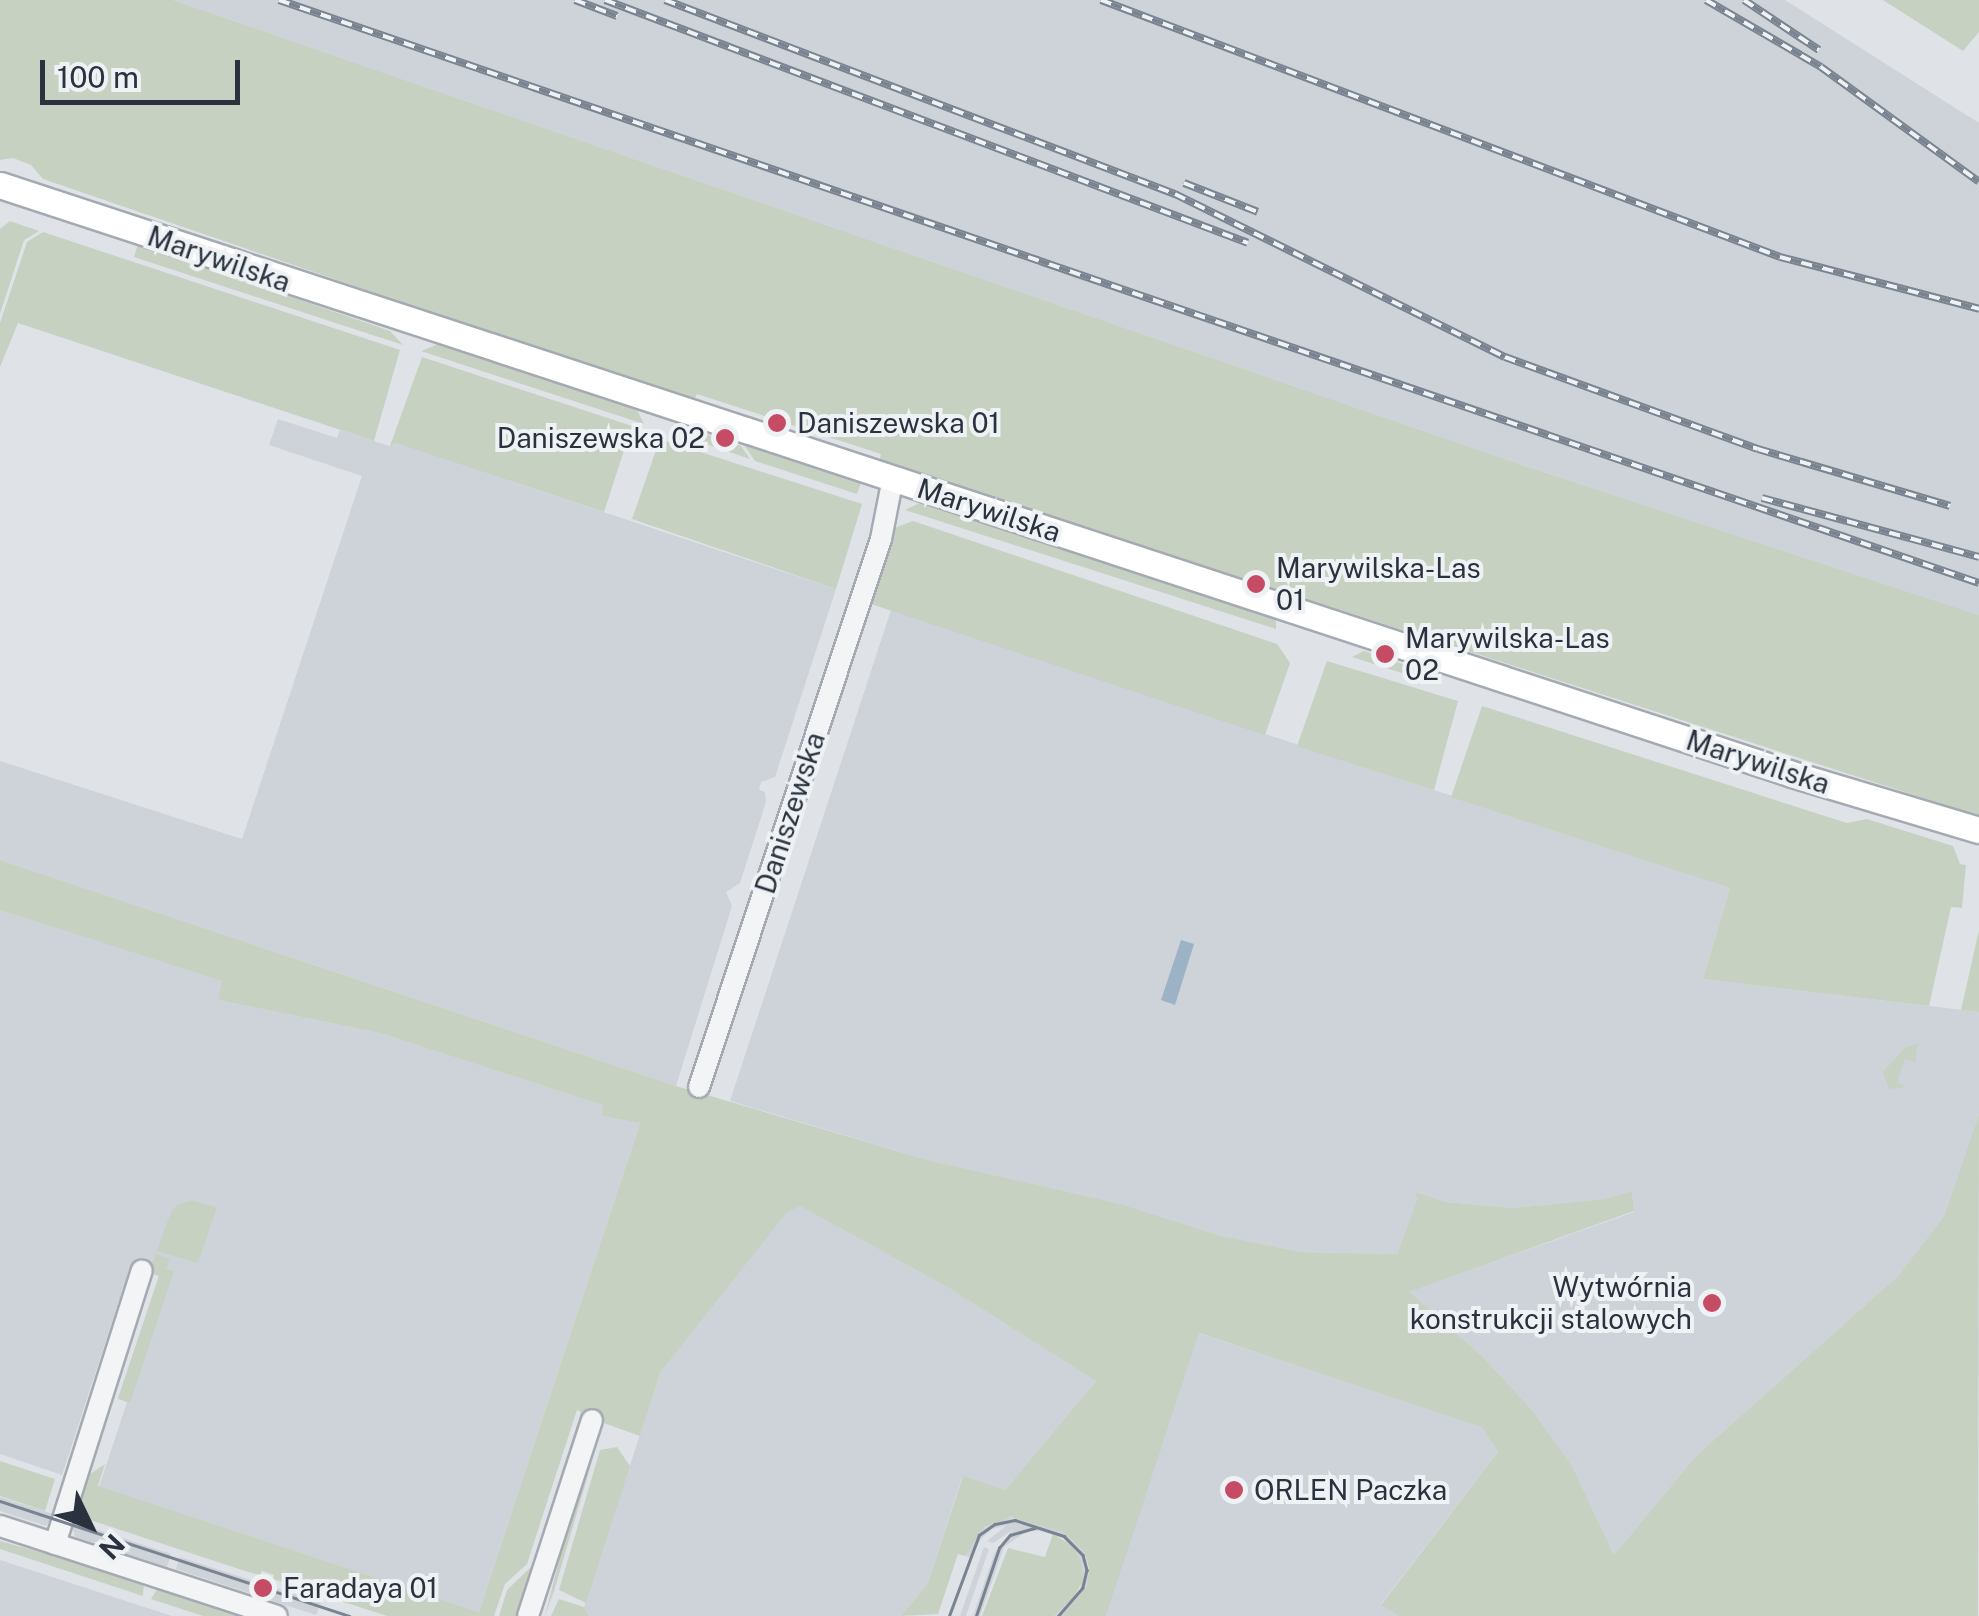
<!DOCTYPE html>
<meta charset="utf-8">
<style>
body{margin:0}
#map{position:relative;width:1979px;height:1616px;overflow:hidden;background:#dfe3e8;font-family:"Public Sans",sans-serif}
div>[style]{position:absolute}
.built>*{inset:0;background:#ced2d9}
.green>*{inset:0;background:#c6d1c1}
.water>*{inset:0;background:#9cb3c6}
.roads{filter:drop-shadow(2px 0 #a5aab2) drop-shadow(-2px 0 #a5aab2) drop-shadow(0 2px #a5aab2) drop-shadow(0 -2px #a5aab2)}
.minor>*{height:20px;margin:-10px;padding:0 10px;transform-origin:10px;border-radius:10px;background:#f2f4f6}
.major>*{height:25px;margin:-12.5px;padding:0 12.5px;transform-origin:12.5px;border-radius:12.5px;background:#fff}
.tram>*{height:2.5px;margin:-1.25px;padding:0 1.25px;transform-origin:1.25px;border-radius:1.25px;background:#7a8490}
.rail>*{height:8px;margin-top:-4px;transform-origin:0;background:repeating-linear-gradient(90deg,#eff2f5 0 11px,#7a8490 0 22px);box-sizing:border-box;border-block:2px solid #7a8490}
.dots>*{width:28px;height:28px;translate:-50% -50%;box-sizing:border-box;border:5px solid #eff2f5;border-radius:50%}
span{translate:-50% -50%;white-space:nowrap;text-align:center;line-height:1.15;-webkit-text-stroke:8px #eff2f5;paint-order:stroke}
.street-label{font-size:28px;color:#29323e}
.poi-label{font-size:28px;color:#29323e}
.left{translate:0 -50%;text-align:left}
.right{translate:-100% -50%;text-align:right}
.north{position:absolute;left:40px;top:1476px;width:100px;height:100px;-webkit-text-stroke:8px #eff2f5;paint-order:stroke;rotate:133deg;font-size:28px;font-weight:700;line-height:40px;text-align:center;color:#29323e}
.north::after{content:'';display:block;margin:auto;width:35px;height:45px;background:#29323e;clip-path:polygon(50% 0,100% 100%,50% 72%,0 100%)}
.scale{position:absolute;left:40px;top:60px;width:200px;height:45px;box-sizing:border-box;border:5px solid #29323e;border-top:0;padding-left:12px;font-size:30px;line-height:35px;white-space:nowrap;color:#29323e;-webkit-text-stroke:8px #eff2f5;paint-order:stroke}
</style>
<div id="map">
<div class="built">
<i style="clip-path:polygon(173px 0,1785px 0,1979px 123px,1979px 615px,1525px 466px)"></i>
<i style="clip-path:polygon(278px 419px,337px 438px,340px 430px,389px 446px,395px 443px,836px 589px,775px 777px,761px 782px,759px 790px,765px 792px,766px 802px,740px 883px,726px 892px,732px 906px,676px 1086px,0 860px,0 761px,242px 839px,362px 476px,269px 445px)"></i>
<i style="clip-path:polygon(891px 610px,1730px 888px,1703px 979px,1979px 1012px,1979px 1114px,1944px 1216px,1899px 1275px,1696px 1456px,1614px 1555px,1572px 1466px,1532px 1410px,1483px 1357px,1408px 1292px,1634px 1212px,1632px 1191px,1605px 1199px,1513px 1208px,1446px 1202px,1414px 1193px,1419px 1197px,1397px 1254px,1301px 1252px,1218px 1235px,1121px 1204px,928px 1160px,730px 1101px)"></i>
<i style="clip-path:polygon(0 910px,223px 981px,218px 1000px,380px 1033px,604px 1105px,602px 1116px,640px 1123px,479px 1612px,99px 1487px,127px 1402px,118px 1398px,159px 1276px,142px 1270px,130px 1267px,62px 1475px,0 1454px)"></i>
<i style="clip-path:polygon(800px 1206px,947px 1287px,1096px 1381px,1005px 1490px,962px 1477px,928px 1583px,901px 1616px,589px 1616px,584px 1607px,660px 1373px,787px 1211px)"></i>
<i style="clip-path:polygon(1198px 1333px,1482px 1426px,1498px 1452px,1381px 1604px,1399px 1616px,1106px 1616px)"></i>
<i style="clip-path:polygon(0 1497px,56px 1515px,46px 1526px,0 1511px)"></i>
<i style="clip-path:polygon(1005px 1518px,1022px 1518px,1063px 1532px,1084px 1551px,1089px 1581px,1081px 1597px,1063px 1616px,1054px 1616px,1080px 1589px,1081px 1560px,1063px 1538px,1040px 1531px,1027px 1531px,1004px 1547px,980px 1616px,973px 1616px,995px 1552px,1014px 1529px,993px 1543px,987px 1541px,1007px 1525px,992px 1529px,981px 1539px,971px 1558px,965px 1556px,979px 1530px)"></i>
<i style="clip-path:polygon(71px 1521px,171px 1554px,167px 1567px,75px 1537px)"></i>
<i style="clip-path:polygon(984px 1547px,989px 1549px,966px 1616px,960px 1616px)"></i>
<i style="clip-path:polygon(180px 1557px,321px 1603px,316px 1615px,176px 1569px)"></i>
<i style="clip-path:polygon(0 1560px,172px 1616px,0 1616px)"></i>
</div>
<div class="green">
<i style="clip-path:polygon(0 0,173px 0,1525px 466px,1979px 615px,1979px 816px,879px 461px,881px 454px,697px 394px,693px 402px,43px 179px,31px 165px,13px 158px,0 160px)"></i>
<i style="clip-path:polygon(1883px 0,1979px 0,1979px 32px,1963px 51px)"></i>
<i style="clip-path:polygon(10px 221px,39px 231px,24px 240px,0 314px,0 229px)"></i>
<i style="clip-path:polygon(43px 232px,400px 350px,374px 441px,18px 323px,0 367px,0 323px,27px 242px)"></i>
<i style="clip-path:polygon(138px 244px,390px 331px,403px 345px,134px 257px)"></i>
<i style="clip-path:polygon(444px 342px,635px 406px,644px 424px,421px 351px)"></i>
<i style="clip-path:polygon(422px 357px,632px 426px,604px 512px,395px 443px,390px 446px)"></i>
<i style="clip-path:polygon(694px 430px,741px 446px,750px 459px,691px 439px)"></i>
<i style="clip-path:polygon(660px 439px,862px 504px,836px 589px,632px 519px)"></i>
<i style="clip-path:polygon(742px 442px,862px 480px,857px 494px,755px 461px)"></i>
<i style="clip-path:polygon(926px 500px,1276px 615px,1276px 629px,905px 510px)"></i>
<i style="clip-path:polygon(913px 521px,1277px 644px,1290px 663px,1265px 735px,868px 603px,894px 528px)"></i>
<i style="clip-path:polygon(1364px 651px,1406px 665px,1411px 676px,1352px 657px)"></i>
<i style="clip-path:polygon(1327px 661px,1458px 701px,1434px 790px,1297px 746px)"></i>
<i style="clip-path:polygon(1482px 706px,1847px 823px,1867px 819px,1953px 846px,1960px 864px,1966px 865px,1962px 908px,1951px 907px,1929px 1006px,1703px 979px,1730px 888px,1451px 797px)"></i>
<i style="clip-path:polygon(0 860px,676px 1086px,928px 1160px,1121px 1204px,1218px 1235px,1301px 1252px,1397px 1254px,1418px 1198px,1414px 1192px,1446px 1202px,1513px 1208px,1605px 1199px,1632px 1191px,1634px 1211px,1409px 1292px,1483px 1357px,1532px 1410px,1572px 1466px,1614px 1555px,1696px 1456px,1899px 1275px,1944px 1216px,1979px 1114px,1978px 1616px,1399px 1616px,1381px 1605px,1498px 1452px,1482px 1427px,1199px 1333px,1106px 1616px,1063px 1616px,1087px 1586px,1089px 1568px,1084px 1551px,1063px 1532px,1011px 1517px,984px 1527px,965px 1556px,958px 1554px,938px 1614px,901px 1616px,928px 1583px,963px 1476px,1005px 1490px,1096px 1381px,947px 1287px,800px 1206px,787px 1212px,660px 1373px,640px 1436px,584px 1416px,519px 1616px,499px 1616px,507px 1590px,532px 1566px,581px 1412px,577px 1410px,527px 1564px,505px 1584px,494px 1616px,387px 1616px,273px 1579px,274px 1575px,262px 1571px,260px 1575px,248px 1572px,78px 1516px,74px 1511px,87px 1476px,105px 1464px,98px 1486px,479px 1612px,640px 1123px,602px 1116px,603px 1105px,380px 1033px,218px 1000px,222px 981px,0 910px)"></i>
<i style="clip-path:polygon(1979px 930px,1979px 1012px,1961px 1010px)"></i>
<i style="clip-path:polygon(1918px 1043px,1915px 1062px,1905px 1059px,1897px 1082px,1906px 1087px,1889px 1089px,1883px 1072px,1905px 1048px)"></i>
<i style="clip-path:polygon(192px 1201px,217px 1207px,198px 1263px,157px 1251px,171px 1212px,178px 1204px)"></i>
<i style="clip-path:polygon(156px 1254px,170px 1259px,166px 1269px,174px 1271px,130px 1403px,118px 1399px,159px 1276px,149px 1272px)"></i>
<i style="clip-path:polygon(617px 1447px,630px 1466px,586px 1603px,559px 1590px,600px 1450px)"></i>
<i style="clip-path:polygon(593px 1458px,555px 1588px,545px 1616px,565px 1537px)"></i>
<i style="clip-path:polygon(0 1461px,55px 1479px,45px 1511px,0 1496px)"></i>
<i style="clip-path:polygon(1053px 1534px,1071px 1545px,1081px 1560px,1083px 1580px,1074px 1597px,1054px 1616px,982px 1616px,1008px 1548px,1045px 1557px)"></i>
<i style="clip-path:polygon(0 1541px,144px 1581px,143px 1596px,0 1549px)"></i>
<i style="clip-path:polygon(159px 1586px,252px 1616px,203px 1616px,151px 1599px)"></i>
<i style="clip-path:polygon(559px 1599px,584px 1607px,589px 1616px,551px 1616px)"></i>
</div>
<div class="water">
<i style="clip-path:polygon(1181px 940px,1194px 944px,1175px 1005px,1161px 1000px)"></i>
</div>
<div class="roads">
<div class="minor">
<i style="left:699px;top:1087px;width:577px;rotate:-71.63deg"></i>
<i style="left:881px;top:539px;width:62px;rotate:-78.9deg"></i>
<i style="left:0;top:1526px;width:291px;rotate:18deg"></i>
<i style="left:55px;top:1544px;width:287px;rotate:-72.4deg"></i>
<i style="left:528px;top:1616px;width:206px;rotate:-71.9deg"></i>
</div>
<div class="major">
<i style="left:0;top:185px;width:1886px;rotate:18.19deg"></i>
<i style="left:1792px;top:774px;width:195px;rotate:16.7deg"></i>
</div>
</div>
<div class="tram">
<i style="left:0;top:1501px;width:368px;rotate:18.2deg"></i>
<i style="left:949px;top:1616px;width:86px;rotate:-69.7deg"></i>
<i style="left:979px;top:1535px;width:19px;rotate:-35deg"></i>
<i style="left:995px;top:1524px;width:20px;rotate:-11deg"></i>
<i style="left:1015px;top:1520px;width:52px;rotate:18.1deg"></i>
<i style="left:1064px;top:1536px;width:27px;rotate:45deg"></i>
<i style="left:1083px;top:1555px;width:16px;rotate:75deg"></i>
<i style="left:1087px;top:1570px;width:18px;rotate:103deg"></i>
<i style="left:1083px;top:1588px;width:37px;rotate:131deg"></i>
<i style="left:976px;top:1616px;width:72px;rotate:-71.3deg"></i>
<i style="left:999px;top:1548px;width:17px;rotate:-50deg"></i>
<i style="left:1010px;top:1535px;width:26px;rotate:-16deg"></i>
</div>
<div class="rail">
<i style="left:279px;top:0;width:1797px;rotate:18.93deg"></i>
<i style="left:575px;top:0;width:45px;rotate:20.9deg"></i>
<i style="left:605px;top:0;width:687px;rotate:20.7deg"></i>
<i style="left:665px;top:0;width:546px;rotate:20.83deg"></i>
<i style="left:1175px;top:194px;width:368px;rotate:26.3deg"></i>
<i style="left:1505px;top:357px;width:269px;rotate:20deg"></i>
<i style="left:1758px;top:449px;width:200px;rotate:16.5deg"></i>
<i style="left:1101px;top:0;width:726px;rotate:20.73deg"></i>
<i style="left:1780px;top:257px;width:206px;rotate:14.6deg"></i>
<i style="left:1706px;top:0;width:133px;rotate:30.2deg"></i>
<i style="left:1821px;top:67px;width:195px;rotate:36deg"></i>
<i style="left:1744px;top:0;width:90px;rotate:33.7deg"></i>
<i style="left:1184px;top:183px;width:79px;rotate:21.4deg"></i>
<i style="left:1762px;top:498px;width:225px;rotate:15.2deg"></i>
</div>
<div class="dots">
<i style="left:777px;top:423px;background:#c64c66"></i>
<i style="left:725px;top:438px;background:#c64c66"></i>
<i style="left:1256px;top:584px;background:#c64c66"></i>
<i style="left:1385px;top:654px;background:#c64c66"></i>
<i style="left:1712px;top:1303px;background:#c64c66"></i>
<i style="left:1234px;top:1490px;background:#c64c66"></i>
<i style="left:263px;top:1588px;background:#c64c66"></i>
</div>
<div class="street-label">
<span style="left:219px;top:259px;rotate:19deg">Marywilska</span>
<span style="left:989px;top:510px;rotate:18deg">Marywilska</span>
<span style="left:1758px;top:762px;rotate:18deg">Marywilska</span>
<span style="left:790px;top:813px;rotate:-72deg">Daniszewska</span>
</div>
<div class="poi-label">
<span class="left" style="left:797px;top:423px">Daniszewska 01</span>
<span class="right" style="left:705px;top:438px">Daniszewska 02</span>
<span class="left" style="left:1276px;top:584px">Marywilska-Las<br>01</span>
<span class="left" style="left:1405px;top:654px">Marywilska-Las<br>02</span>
<span class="right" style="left:1692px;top:1303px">Wytwórnia<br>konstrukcji stalowych</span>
<span class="left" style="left:1254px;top:1490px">ORLEN Paczka</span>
<span class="left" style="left:283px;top:1588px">Faradaya 01</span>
</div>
<div class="north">N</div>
<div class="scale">100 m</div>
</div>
